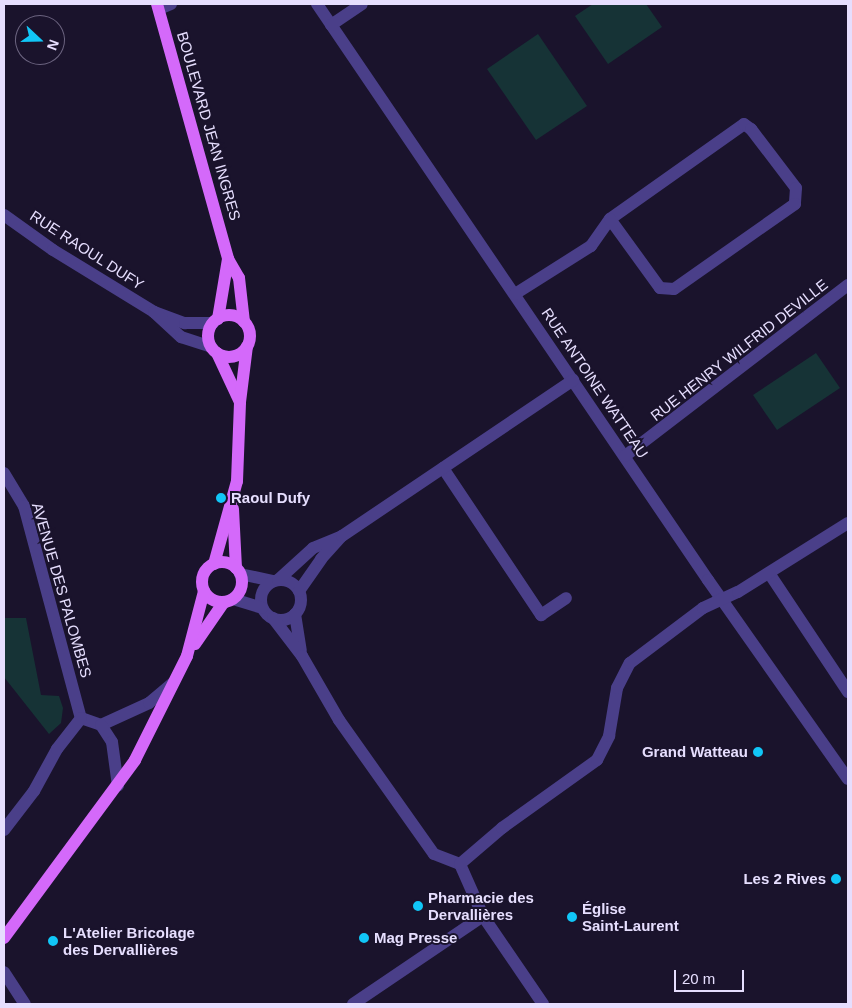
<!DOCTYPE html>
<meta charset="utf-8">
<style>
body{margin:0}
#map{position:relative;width:852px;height:1008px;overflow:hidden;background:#1a132c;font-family:Helvetica,sans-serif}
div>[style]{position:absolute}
.green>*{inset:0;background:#163336}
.street>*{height:12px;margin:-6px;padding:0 6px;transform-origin:6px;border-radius:6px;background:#4a3f89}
.street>.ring{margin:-6px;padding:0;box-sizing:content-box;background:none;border:12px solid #4a3f89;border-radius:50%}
.primary>*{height:12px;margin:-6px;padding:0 6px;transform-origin:6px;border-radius:6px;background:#d469fa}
.primary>.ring{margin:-6px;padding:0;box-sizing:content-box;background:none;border:12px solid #d469fa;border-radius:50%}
.dots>*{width:14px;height:14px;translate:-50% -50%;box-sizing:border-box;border:2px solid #1a132c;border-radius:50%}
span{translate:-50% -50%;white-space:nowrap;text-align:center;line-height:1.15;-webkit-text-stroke:4px #1a132c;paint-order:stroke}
.street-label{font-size:15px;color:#e6defe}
.poi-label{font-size:15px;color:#e6defe;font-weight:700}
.left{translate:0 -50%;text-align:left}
.right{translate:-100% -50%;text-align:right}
.frame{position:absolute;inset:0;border:5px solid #e6defe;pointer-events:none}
.north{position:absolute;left:15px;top:15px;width:50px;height:50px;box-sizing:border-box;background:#1a132c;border:1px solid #6c6480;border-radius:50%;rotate:111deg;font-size:14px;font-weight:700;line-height:20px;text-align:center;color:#e6defe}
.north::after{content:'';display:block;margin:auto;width:18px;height:22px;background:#11c6f7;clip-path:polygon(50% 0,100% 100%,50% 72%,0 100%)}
.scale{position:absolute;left:674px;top:970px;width:70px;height:22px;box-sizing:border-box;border:2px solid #e6defe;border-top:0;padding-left:6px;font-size:15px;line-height:18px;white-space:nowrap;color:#e6defe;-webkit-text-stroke:4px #1a132c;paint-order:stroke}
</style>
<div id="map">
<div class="green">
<i style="clip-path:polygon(593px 4px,646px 4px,662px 27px,608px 64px,575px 16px)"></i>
<i style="clip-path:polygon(538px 34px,587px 106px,536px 140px,487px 69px)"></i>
<i style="clip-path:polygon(816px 353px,840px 388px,777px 430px,753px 395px)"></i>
<i style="clip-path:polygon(4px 618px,26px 618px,41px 695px,59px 696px,63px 708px,61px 723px,49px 734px,4px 677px)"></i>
</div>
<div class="street">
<i style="left:317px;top:4px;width:696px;rotate:55.83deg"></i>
<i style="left:708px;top:580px;width:243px;rotate:54.9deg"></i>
<i style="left:159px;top:9px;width:13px;rotate:-23deg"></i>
<i style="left:331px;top:25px;width:37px;rotate:-34deg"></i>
<i style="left:4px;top:215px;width:60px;rotate:35.5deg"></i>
<i style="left:53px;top:250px;width:119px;rotate:31.5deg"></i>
<i style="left:154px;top:312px;width:33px;rotate:20deg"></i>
<i style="left:185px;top:323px;width:28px"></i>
<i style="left:515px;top:294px;width:90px;rotate:-32.3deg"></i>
<i style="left:591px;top:246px;width:33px;rotate:-55deg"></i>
<i style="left:610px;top:219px;width:164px;rotate:-35.3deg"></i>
<i style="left:744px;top:124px;width:9px;rotate:36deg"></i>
<i style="left:751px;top:129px;width:74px;rotate:52.7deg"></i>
<i style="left:796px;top:188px;width:16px;rotate:94deg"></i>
<i style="left:795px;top:204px;width:148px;rotate:144.9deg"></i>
<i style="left:674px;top:289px;width:14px;rotate:-176deg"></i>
<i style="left:660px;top:288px;width:85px;rotate:-125.9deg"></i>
<i style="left:154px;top:312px;width:37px;rotate:43deg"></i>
<i style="left:181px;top:337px;width:32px;rotate:18deg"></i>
<i style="left:625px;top:456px;width:281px;rotate:-37.5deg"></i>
<i style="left:443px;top:468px;width:177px;rotate:56.3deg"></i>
<i style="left:541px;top:615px;width:30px;rotate:-34deg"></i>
<i style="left:4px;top:473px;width:39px;rotate:59deg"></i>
<i style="left:24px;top:506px;width:220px;rotate:75deg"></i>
<i style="left:769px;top:573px;width:143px;rotate:56.4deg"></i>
<i style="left:240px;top:574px;width:34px;rotate:12deg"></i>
<i class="ring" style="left:261px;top:580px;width:28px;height:28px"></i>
<i style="left:278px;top:580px;width:47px;rotate:-42.4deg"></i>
<i style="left:313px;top:548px;width:29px;rotate:-22deg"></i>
<i style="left:299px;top:591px;width:39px;rotate:-55deg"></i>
<i style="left:321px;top:559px;width:31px;rotate:-48deg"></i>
<i style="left:342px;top:536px;width:279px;rotate:-34deg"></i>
<i style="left:233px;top:599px;width:30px;rotate:17deg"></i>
<i style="left:295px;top:614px;width:37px;rotate:81deg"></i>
<i style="left:273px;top:618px;width:48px;rotate:52.7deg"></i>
<i style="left:302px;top:656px;width:74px;rotate:60deg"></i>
<i style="left:339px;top:720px;width:164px;rotate:54.7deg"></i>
<i style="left:434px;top:854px;width:28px;rotate:21deg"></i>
<i style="left:81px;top:718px;width:21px;rotate:19deg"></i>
<i style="left:101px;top:725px;width:53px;rotate:-24.6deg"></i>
<i style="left:149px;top:703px;width:31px;rotate:-40deg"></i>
<i style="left:101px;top:725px;width:20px;rotate:57deg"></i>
<i style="left:112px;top:742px;width:44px;rotate:82.2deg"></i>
<i style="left:4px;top:830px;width:49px;rotate:-52.4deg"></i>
<i style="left:34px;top:791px;width:48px;rotate:-61.3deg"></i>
<i style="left:57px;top:749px;width:39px;rotate:-52deg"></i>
<i style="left:4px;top:972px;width:38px;rotate:57deg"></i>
<i style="left:353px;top:1004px;width:157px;rotate:-34.1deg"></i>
<i style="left:543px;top:1004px;width:107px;rotate:-124.3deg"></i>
<i style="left:483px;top:916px;width:57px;rotate:-113.9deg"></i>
<i style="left:460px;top:864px;width:55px;rotate:-40.6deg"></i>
<i style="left:502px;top:828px;width:117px;rotate:-35.6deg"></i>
<i style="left:597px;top:760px;width:27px;rotate:-63deg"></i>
<i style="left:609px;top:736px;width:49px;rotate:-80.5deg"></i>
<i style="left:617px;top:688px;width:28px;rotate:-63deg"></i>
<i style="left:630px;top:663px;width:91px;rotate:-37deg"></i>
<i style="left:703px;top:608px;width:38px;rotate:-25deg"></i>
<i style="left:738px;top:592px;width:130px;rotate:-32.1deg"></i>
</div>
<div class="primary">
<i style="left:157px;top:4px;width:265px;rotate:74.4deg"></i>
<i style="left:228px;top:259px;width:61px;rotate:99.5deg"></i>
<i style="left:228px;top:259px;width:22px;rotate:60deg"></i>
<i style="left:239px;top:278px;width:44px;rotate:83.5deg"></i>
<i class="ring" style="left:208px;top:315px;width:30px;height:30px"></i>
<i style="left:217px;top:353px;width:54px;rotate:64.9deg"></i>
<i style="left:233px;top:509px;width:59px;rotate:87.1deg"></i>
<i class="ring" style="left:202px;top:562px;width:28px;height:28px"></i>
<i style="left:214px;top:564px;width:86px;rotate:-74.5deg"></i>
<i style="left:237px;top:481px;width:79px;rotate:-87.8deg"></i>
<i style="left:240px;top:402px;width:56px;rotate:-82.9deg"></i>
<i style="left:195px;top:644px;width:51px;rotate:-55.4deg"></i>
<i style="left:4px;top:938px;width:221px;rotate:-53.6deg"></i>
<i style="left:135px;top:760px;width:116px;rotate:-63.4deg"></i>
<i style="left:187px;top:656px;width:67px;rotate:-75.3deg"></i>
</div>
<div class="dots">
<i style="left:221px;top:498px;background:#11c6f7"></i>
<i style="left:758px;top:752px;background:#11c6f7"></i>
<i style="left:836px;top:879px;background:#11c6f7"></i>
<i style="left:418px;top:906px;background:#11c6f7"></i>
<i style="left:572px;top:917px;background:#11c6f7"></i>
<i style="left:364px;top:938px;background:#11c6f7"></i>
<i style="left:53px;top:941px;background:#11c6f7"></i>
</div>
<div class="street-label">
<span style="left:209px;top:126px;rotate:74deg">BOULEVARD JEAN INGRES</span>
<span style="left:87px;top:250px;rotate:33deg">RUE RAOUL DUFY</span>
<span style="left:739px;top:350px;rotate:-38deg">RUE HENRY WILFRID DEVILLE</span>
<span style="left:595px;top:383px;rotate:56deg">RUE ANTOINE WATTEAU</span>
<span style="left:62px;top:590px;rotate:74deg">AVENUE DES PALOMBES</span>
</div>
<div class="poi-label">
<span class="left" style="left:231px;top:498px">Raoul Dufy</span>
<span class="right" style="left:748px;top:752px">Grand Watteau</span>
<span class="right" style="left:826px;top:879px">Les 2 Rives</span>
<span class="left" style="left:428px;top:906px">Pharmacie des<br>Dervallières</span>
<span class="left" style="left:582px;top:917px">Église<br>Saint-Laurent</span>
<span class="left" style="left:63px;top:941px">L'Atelier Bricolage<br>des Dervallières</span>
<span class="left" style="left:374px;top:938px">Mag Presse</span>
</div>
<div class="frame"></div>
<div class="north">N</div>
<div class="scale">20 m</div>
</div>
